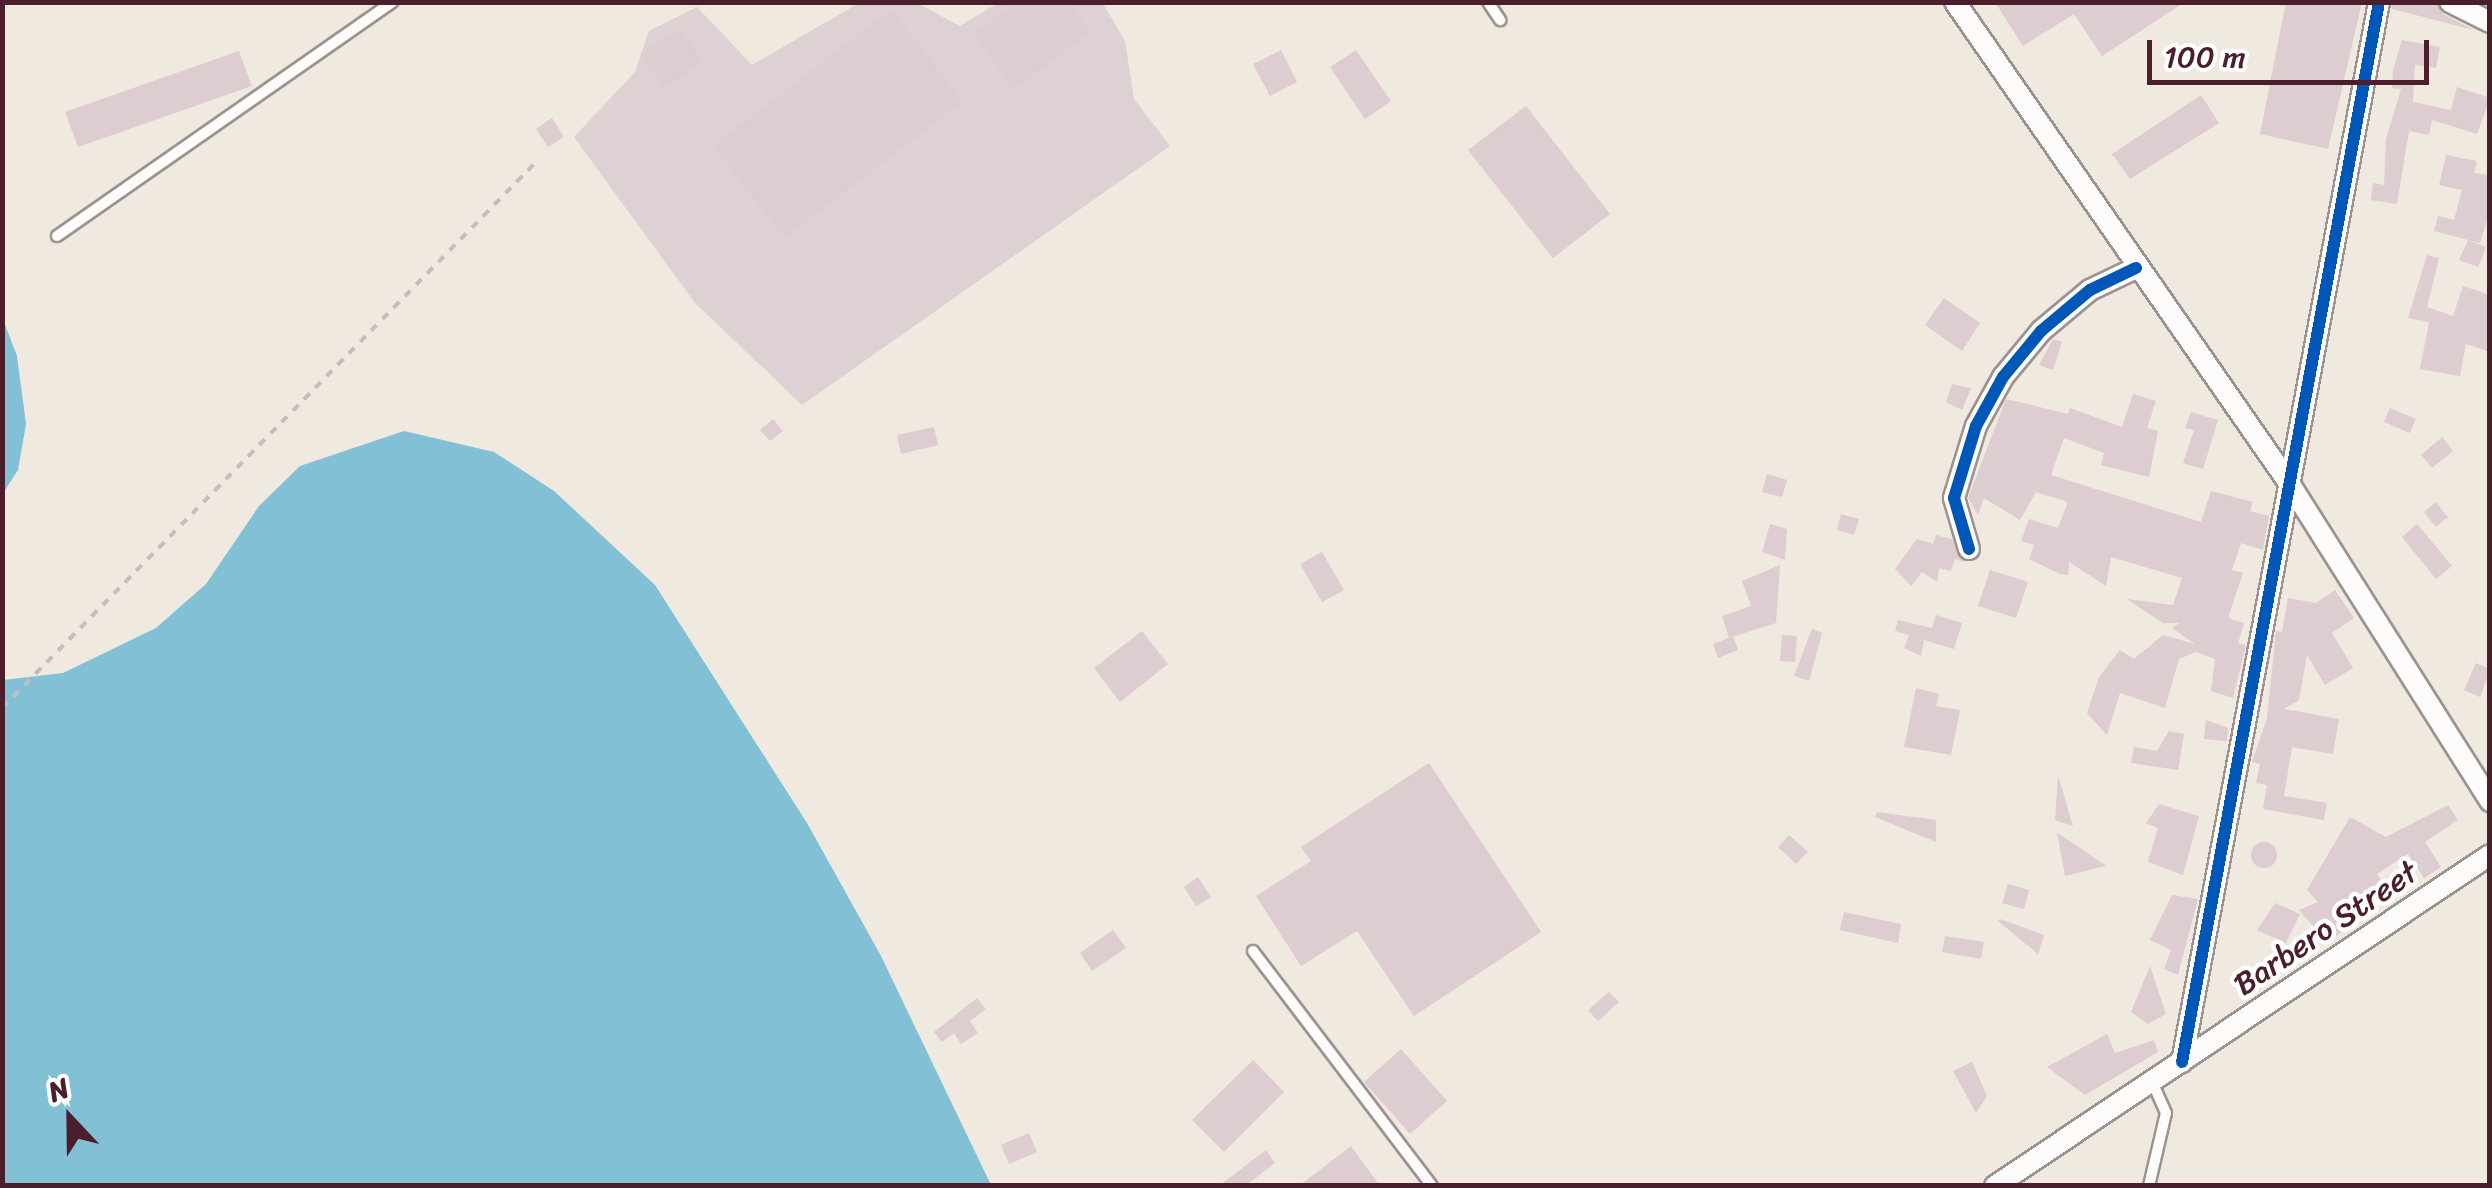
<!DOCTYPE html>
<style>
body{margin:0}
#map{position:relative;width:2492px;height:1188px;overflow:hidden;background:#efe9df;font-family:Sriracha,sans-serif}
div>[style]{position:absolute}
.industrial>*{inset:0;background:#ded1d3}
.water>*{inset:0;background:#82c0d5}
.building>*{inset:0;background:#ddccd0}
.round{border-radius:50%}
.path>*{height:4px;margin-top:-2px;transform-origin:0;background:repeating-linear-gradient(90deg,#c4bebe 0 8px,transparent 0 16px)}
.roads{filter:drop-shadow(2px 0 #9c928f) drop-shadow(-2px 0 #9c928f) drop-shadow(0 2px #9c928f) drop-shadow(0 -2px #9c928f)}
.service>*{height:10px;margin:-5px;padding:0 5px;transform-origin:5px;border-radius:5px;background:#fdfcfa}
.minor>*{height:20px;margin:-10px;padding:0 10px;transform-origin:10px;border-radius:10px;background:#fdfcfa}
.cycleway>*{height:12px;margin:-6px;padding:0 6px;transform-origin:6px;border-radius:6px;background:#0057b8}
span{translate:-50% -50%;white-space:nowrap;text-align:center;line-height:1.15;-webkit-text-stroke:9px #fff;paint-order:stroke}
.street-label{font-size:32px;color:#4a1f2b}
.frame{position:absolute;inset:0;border:5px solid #4a1f2b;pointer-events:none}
.north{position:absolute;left:20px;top:1068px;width:100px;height:100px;-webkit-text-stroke:8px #fff;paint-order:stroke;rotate:338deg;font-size:28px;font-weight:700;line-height:40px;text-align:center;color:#4a1f2b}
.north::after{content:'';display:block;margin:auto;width:35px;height:45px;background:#4a1f2b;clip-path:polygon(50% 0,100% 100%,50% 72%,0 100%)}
.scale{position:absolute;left:2147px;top:40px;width:282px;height:45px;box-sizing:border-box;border:5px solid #4a1f2b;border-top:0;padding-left:12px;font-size:30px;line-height:35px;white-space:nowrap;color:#4a1f2b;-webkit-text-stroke:8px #fff;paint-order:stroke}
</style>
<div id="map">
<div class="industrial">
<i style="clip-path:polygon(1102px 2px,1125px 41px,1134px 99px,1170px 146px,802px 405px,695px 303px,574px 137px,635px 72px,649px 31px,697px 7px,752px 65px,859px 3px,917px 3px,960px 26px,998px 3px)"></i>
</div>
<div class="water">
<i style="clip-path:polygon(2px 317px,17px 356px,26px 424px,18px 470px,3px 493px)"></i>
<i style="clip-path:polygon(404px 431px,494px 452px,554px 491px,655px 585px,807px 823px,881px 956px,991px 1185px,3px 1185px,3px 680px,63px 673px,156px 628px,206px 584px,259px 506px,300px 466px)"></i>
</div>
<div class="building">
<i style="clip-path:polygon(1015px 2px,1069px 2px,1091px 33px,1013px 89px,973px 34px)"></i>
<i style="clip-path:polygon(1995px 2px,2185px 2px,2102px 56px,2074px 14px,2023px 46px)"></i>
<i style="clip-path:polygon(2286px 2px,2362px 2px,2328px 149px,2260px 134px)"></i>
<i style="clip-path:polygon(2392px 2px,2436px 2px,2443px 14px,2474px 30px,2392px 9px)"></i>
<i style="clip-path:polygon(891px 9px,963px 102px,784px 238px,713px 146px)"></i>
<i style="clip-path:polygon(680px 28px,703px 62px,663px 89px,640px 54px)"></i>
<i style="clip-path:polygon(2402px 40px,2440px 47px,2436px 68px,2415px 65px,2413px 102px,2451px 110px,2457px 87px,2490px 98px,2477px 134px,2432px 120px,2429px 135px,2409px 131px,2397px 204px,2371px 200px,2373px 183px,2384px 185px,2386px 139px,2401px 89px,2392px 88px,2393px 70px)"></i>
<i style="clip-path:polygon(1281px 50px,1297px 82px,1270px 96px,1253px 64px)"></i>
<i style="clip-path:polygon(1356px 50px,1391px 101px,1365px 119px,1330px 67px)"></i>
<i style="clip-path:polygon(239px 51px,252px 86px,78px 147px,65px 112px)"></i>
<i style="clip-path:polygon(2201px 95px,2219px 123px,2130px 179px,2112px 154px)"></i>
<i style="clip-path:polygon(1526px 106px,1610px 214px,1553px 258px,1468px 150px)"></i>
<i style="clip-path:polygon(552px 118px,564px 137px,548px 147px,536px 129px)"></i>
<i style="clip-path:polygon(2446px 155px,2477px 161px,2474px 173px,2490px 175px,2490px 211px,2480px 243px,2434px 231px,2438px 216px,2454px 220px,2462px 190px,2439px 185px)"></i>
<i style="clip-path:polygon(2468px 240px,2486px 247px,2478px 267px,2459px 260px)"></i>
<i style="clip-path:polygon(2427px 255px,2439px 258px,2427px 307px,2453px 316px,2463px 286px,2490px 295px,2490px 352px,2466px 344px,2460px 376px,2420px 369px,2429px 322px,2408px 318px)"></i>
<i style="clip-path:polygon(1944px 298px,1980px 323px,1962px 351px,1925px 325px)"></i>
<i style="clip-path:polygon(2053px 339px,2062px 342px,2053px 370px,2039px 365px)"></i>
<i style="clip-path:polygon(1952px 384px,1971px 388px,1962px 410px,1946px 402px)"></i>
<i style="clip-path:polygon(2133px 394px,2156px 401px,2147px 428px,2158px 431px,2149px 477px,2101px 465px,2104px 453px,2064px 438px,2051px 475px,2201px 522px,2211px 491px,2253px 502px,2250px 511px,2269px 516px,2263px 550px,2241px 543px,2232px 570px,2243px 573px,2228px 618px,2244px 623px,2238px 643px,2246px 645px,2233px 698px,2211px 691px,2215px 659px,2196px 652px,2179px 659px,2165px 708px,2120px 693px,2107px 735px,2087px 713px,2099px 677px,2120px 650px,2134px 659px,2163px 635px,2195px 644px,2172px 628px,2179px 623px,2163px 623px,2127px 599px,2173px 605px,2182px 578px,2111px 557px,2106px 586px,2069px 562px,2068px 575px,2060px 574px,2029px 559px,2034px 545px,2021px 541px,2029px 519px,2058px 528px,2068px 502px,2036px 492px,2020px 520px,1984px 498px,1978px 515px,1968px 498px,2006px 399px,2068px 414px,2070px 408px,2122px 427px)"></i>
<i style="clip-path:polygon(2390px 408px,2416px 419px,2410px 433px,2384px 422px)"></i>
<i style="clip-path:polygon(2191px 412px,2218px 420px,2203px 469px,2183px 463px,2194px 430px,2185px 428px)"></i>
<i style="clip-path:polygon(773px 419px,783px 431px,770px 441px,760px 430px)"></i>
<i style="clip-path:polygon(934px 427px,938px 445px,901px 454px,897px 435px)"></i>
<i style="clip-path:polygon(2442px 437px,2453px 451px,2432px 468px,2421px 455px)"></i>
<i style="clip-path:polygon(1767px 474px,1787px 480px,1782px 497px,1762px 492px)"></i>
<i style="clip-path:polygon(2436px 502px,2448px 517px,2436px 527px,2424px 512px)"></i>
<i style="clip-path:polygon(1841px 514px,1859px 519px,1854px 535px,1837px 530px)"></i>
<i style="clip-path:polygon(1770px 524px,1787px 529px,1785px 560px,1762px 552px)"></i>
<i style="clip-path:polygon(2417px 524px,2452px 566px,2436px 579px,2402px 537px)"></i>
<i style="clip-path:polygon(1936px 535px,1952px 539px,1964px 562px,1955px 559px,1951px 571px,1939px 568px,1937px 582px,1922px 572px,1911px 586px,1895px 569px,1917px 539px,1933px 544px)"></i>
<i style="clip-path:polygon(1322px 552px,1344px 590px,1322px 602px,1300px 564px)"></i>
<i style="clip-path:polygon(1780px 565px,1776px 623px,1729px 638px,1722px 616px,1751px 606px,1742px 581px)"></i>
<i style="clip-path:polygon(1990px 570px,2028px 582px,2016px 618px,1978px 606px)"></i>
<i style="clip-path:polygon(2335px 590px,2354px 618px,2332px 633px,2353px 668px,2325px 685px,2307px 655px,2299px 700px,2284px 709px,2339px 719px,2333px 754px,2292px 747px,2284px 796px,2327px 803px,2324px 820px,2263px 809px,2267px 785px,2256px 783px,2260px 764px,2252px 762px,2267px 718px,2276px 631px,2282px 632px,2288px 598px,2316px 603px)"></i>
<i style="clip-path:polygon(1936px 615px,1962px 623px,1954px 649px,1924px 640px,1921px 656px,1904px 648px,1909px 635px,1895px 631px,1898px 620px,1932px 628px)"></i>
<i style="clip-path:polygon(1812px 629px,1822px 633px,1809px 681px,1794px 676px)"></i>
<i style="clip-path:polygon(1142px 631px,1168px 664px,1120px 702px,1094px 668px)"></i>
<i style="clip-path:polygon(1782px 635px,1797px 636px,1795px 662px,1780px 661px)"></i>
<i style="clip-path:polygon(1733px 636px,1738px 650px,1718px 658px,1713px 644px)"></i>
<i style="clip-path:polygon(2476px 663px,2490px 669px,2480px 697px,2464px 690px)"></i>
<i style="clip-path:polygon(1916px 688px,1939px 694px,1936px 706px,1960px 710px,1951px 755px,1904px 747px)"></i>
<i style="clip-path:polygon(2206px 720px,2228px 728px,2227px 741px,2204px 739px)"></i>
<i style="clip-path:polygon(2169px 731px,2184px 734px,2178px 770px,2131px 763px,2134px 747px,2157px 751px)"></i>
<i style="clip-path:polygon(1429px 763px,1541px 932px,1414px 1016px,1357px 931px,1301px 966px,1256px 896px,1311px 861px,1301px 847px)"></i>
<i style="clip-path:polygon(2058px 776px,2073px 826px,2055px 820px)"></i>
<i style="clip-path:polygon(2159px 804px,2199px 816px,2183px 875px,2148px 862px,2158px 828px,2146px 823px)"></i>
<i style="clip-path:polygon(2448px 805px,2458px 820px,2425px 842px,2441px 867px,2424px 878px,2408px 854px,2377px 874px,2389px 892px,2328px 943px,2299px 910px,2318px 902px,2307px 890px,2350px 817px,2386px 837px)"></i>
<i style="clip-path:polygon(1877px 812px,1936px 820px,1936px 842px,1875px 817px)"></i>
<i style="clip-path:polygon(2057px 833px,2079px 847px,2106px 866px,2065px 876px)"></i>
<i style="clip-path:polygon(1789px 835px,1808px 852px,1796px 864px,1778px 847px)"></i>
<i class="round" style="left:2251px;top:842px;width:26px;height:26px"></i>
<i style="clip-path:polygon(1198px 877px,1211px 897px,1196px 906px,1184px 887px)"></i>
<i style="clip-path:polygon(2008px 884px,2029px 890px,2024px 909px,2002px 903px)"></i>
<i style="clip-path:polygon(2172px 895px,2198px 899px,2178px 975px,2164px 969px,2171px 950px,2150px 940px)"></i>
<i style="clip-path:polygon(2275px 903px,2300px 914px,2286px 943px,2257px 930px)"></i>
<i style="clip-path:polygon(1844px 912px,1901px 924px,1898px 943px,1840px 930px)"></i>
<i style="clip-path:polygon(2000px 919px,2044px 935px,2038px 954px,1998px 921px)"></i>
<i style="clip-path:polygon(1113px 930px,1126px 948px,1092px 971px,1080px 953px)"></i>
<i style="clip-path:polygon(1945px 936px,1984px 942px,1981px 959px,1942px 952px)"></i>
<i style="clip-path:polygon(2150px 966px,2166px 1014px,2148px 1024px,2131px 1012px)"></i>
<i style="clip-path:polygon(1609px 992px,1619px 1002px,1598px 1021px,1588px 1010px)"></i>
<i style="clip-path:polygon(977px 998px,986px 1009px,970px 1021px,978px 1033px,961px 1044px,954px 1033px,942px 1042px,934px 1032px)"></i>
<i style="clip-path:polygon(2107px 1034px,2115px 1053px,2154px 1040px,2158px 1052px,2085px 1095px,2047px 1067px)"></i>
<i style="clip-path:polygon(1401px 1049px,1447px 1101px,1410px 1134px,1364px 1082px)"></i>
<i style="clip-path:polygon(1253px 1060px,1284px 1092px,1224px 1152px,1192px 1120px)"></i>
<i style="clip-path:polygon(1972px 1062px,1987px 1096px,1976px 1113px,1953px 1071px)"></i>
<i style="clip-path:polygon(1029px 1133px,1037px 1152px,1009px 1164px,1001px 1145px)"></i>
<i style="clip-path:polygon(1351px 1146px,1380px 1186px,1299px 1186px)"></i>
<i style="clip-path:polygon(1266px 1150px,1275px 1163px,1245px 1186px,1219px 1186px)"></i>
</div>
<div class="path">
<i style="left:2px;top:708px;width:767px;rotate:-45.63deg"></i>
</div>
<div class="roads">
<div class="service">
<i style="left:1488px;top:2px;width:22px;rotate:56deg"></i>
<i style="left:57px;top:236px;width:409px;rotate:-34.9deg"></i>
<i style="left:1253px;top:951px;width:295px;rotate:52.7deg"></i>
<i style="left:2149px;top:1186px;width:75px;rotate:-76.9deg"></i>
<i style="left:2166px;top:1113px;width:35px;rotate:-114deg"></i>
</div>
<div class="minor">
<i style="left:1955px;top:2px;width:589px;rotate:55.23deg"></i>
<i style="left:2291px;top:486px;width:373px;rotate:57.7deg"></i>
<i style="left:2450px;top:2px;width:45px;rotate:26.6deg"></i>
<i style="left:1969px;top:549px;width:53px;rotate:-106.4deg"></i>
<i style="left:1954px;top:498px;width:75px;rotate:-73deg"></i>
<i style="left:1976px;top:426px;width:56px;rotate:-61.1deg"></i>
<i style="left:2003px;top:377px;width:60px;rotate:-50.4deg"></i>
<i style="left:2041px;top:331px;width:64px;rotate:-39.9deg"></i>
<i style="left:2090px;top:290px;width:51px;rotate:-25.6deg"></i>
<i style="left:2182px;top:1062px;width:1078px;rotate:-79.47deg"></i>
<i style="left:1995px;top:1186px;width:595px;rotate:-33.77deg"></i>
</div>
</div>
<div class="cycleway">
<i style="left:1969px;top:549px;width:53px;rotate:-106.4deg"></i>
<i style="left:1954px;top:498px;width:75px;rotate:-73deg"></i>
<i style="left:1976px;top:426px;width:56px;rotate:-61.1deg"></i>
<i style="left:2003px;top:377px;width:60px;rotate:-50.4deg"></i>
<i style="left:2041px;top:331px;width:64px;rotate:-39.9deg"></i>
<i style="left:2090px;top:290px;width:51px;rotate:-25.6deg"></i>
<i style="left:2182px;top:1062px;width:1078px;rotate:-79.47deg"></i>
</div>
<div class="street-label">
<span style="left:2326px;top:929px;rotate:-34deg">Barbero Street</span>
</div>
<div class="frame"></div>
<div class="north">N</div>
<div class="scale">100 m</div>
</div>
